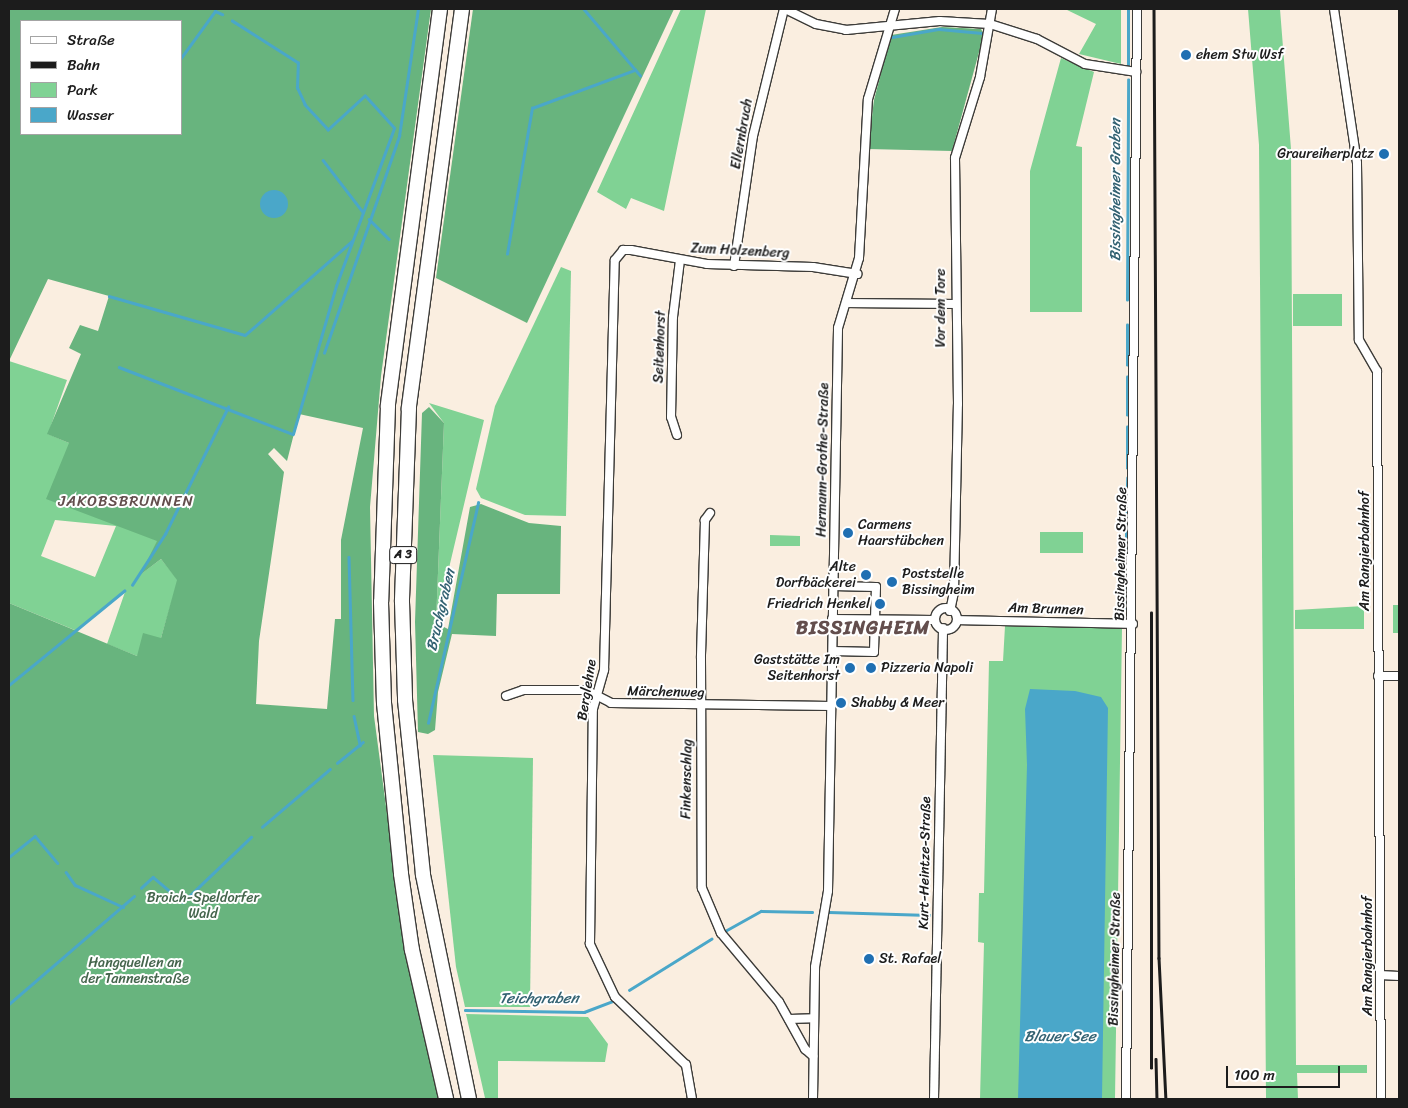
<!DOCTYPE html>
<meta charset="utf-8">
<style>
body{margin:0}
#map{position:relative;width:1408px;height:1108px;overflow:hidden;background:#faeee0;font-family:Sriracha,sans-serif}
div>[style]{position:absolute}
.green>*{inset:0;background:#80d294}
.forest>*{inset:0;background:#68b47e}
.water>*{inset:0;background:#4aa7c9}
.round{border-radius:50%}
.stream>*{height:2.5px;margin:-1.25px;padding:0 1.25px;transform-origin:1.25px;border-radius:1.25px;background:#4aa7c9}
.roads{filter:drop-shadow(1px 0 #3d3c39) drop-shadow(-1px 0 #3d3c39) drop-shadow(0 1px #3d3c39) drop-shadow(0 -1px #3d3c39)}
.street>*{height:8px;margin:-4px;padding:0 4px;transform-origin:4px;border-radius:4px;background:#fff}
.street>.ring{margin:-4px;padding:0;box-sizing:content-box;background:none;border:8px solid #fff;border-radius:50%}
.highway>*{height:14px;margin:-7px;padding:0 7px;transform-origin:7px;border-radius:7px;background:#fff}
.rail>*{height:2.5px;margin:-1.25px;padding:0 1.25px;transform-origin:1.25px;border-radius:1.25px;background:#1c1c1c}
.dots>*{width:14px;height:14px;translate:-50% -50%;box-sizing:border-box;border:2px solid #fff;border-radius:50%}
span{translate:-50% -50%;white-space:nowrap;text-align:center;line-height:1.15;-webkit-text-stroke:4px #fff;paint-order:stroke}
.shield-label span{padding:1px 4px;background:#fff;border:1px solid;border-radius:4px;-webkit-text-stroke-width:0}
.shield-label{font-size:12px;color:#1c1c1c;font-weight:700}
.poi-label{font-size:14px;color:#1c1c1c}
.left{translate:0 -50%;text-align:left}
.right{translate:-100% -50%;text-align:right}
.street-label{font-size:14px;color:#1c1c1c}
.park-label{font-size:14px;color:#44654c}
.water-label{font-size:15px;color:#336272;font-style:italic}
.neighbourhood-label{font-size:15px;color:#634e4d;letter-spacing:1px}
.district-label{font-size:19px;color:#634e4d;font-weight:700;letter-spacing:1px}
.frame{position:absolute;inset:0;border:10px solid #1c1c1c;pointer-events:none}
.legend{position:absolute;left:20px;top:20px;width:162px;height:115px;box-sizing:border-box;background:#fff;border:1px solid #a4a4a4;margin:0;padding:6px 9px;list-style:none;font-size:15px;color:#1c1c1c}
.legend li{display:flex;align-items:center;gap:10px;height:25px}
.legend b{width:25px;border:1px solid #a4a4a4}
.scale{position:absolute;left:1226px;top:1066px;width:114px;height:22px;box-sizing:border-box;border:2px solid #1c1c1c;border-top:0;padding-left:6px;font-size:15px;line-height:18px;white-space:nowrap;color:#1c1c1c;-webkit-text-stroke:4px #fff;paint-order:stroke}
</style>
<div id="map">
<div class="green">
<i style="clip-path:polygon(681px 9px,706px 9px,664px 211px,631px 198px,626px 209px,597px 192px)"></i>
<i style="clip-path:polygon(1065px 9px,1121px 9px,1121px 64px,1079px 54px,1096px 24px)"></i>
<i style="clip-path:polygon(1248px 9px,1280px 9px,1291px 149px,1296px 1065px,1367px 1065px,1367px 1073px,1297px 1073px,1298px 1099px,1266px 1099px,1259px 145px)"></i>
<i style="clip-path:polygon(1061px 58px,1094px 72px,1076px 146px,1082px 147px,1082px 312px,1030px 312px,1030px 171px)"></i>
<i style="clip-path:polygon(561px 267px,571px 271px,566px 516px,525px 515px,481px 498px,476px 489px,495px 406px)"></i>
<i style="clip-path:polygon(1293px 294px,1342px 294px,1342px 326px,1293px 326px)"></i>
<i style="clip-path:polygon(evenodd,9px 361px,67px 380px,48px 434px,69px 443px,158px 541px,141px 574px,161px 559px,178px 580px,161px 638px,137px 656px,107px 644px,125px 592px,77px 631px,9px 603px,9px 361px,55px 520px,116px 526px,95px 577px,41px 556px,55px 520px)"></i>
<i style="clip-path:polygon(429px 403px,484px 420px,436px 623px,444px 423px)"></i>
<i style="clip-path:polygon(1040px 532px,1083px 532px,1083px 553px,1040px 553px)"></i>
<i style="clip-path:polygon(770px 535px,800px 536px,800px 546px,770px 546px)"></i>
<i style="clip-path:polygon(1393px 605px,1399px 605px,1399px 633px,1393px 633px)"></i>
<i style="clip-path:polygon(1364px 606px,1364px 629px,1295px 629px,1295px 610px)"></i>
<i style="clip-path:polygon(1005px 626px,1122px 628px,1115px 1099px,980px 1099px,984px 943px,978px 942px,979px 893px,984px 893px,989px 661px,1003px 661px)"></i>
<i style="clip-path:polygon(433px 755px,533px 758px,530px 1007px,465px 1007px,456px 967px)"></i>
<i style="clip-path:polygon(466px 1014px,588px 1017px,608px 1044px,605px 1062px,498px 1061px,498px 1099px,485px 1098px)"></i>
</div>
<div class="forest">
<i style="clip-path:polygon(evenodd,9px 9px,431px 9px,381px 376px,370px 507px,374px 716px,405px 949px,439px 1099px,9px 1099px,9px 603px,137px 656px,143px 633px,161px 638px,177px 580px,161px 559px,140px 575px,157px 541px,46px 499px,69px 443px,47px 434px,81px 354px,69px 348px,80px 325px,98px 331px,109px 296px,48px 279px,9px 361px,9px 9px,21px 21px,181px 21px,181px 134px,21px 134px,21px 21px,9px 9px,299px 414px,363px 428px,341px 540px,341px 619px,335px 619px,327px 709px,256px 704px,259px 641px,284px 472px,268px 454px,274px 448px,287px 461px,299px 414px)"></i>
<i style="clip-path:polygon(473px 9px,674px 9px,527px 323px,436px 278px)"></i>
<i style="clip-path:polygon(942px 27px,981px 29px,984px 34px,952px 151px,868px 149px,874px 100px,891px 35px)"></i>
<i style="clip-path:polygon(429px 407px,444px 423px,436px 623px,448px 629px,470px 507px,481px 504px,529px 523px,561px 526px,560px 594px,497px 594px,496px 636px,452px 634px,438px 692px,435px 730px,428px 734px,418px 732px,415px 622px,422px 413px)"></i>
</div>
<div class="water">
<i class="round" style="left:260px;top:190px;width:28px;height:28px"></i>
<i style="clip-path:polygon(1030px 689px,1075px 691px,1101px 697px,1108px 708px,1102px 1099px,1018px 1099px,1027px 765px,1025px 709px)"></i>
</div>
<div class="stream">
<i style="left:584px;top:9px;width:87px;rotate:49.7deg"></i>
<i style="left:892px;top:37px;width:48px;rotate:-9.7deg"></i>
<i style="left:939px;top:29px;width:43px;rotate:5.3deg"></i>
<i style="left:181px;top:58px;width:58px;rotate:-54.1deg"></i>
<i style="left:215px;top:11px;width:8px;rotate:23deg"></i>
<i style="left:1128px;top:66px;width:57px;rotate:-90deg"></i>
<i style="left:323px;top:160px;width:66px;rotate:52.4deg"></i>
<i style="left:369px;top:219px;width:28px;rotate:45deg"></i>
<i style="left:507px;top:254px;width:148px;rotate:-80.3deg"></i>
<i style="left:532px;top:108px;width:110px;rotate:-20.3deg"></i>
<i style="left:109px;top:296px;width:141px;rotate:16deg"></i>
<i style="left:245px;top:335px;width:142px;rotate:-41.3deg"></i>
<i style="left:1127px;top:300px;width:220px;rotate:-89.7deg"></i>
<i style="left:324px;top:353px;width:230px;rotate:-70.9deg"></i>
<i style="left:399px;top:136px;width:128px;rotate:-81.5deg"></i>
<i style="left:1127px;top:365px;width:40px;rotate:-90deg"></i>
<i style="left:119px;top:367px;width:186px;rotate:21.1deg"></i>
<i style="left:293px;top:434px;width:154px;rotate:-73.8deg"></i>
<i style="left:336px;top:286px;width:168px;rotate:-69.8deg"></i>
<i style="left:394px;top:128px;width:43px;rotate:-132.2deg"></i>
<i style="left:365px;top:96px;width:50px;rotate:137.4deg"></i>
<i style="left:328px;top:130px;width:34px;rotate:-133deg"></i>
<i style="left:305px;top:105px;width:19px;rotate:-115deg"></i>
<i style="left:297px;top:88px;width:25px;rotate:-88deg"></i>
<i style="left:298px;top:63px;width:78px;rotate:-147.5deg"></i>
<i style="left:1127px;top:415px;width:38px;rotate:-90deg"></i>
<i style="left:1127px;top:468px;width:41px;rotate:-90deg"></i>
<i style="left:1126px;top:514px;width:36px;rotate:-88deg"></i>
<i style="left:349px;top:557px;width:143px;rotate:88.4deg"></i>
<i style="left:132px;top:585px;width:61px;rotate:-57.1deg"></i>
<i style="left:165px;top:534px;width:142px;rotate:-63.6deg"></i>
<i style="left:1126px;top:609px;width:84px;rotate:-90deg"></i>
<i style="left:9px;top:685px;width:149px;rotate:-39.3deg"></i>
<i style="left:354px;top:716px;width:30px;rotate:78deg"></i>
<i style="left:428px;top:723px;width:226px;rotate:-77.2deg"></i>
<i style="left:337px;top:763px;width:33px;rotate:-39deg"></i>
<i style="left:262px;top:827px;width:89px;rotate:-40.5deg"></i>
<i style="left:9px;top:857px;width:33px;rotate:-39deg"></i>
<i style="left:35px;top:836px;width:35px;rotate:50deg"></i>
<i style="left:66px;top:872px;width:16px;rotate:55deg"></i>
<i style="left:75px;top:885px;width:53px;rotate:24.6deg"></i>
<i style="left:141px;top:888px;width:16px;rotate:-43deg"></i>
<i style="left:153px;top:877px;width:39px;rotate:40deg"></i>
<i style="left:183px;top:902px;width:94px;rotate:-43.7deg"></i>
<i style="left:829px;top:912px;width:100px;rotate:1.7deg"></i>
<i style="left:725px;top:931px;width:41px;rotate:-29.1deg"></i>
<i style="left:761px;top:911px;width:51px;rotate:1.1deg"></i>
<i style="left:629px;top:990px;width:97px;rotate:-31.9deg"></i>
<i style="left:9px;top:1004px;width:165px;rotate:-40.8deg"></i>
<i style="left:465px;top:1010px;width:119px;rotate:1deg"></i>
<i style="left:584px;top:1012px;width:30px;rotate:-21deg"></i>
</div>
<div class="roads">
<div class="street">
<i style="left:785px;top:9px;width:34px;rotate:26deg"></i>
<i style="left:816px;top:24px;width:31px;rotate:11deg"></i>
<i style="left:846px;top:30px;width:94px;rotate:-5.5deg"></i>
<i style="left:940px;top:21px;width:50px;rotate:3.4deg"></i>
<i style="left:990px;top:24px;width:49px;rotate:17.7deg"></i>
<i style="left:1037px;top:39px;width:54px;rotate:27.5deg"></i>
<i style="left:1085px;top:64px;width:52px;rotate:8.9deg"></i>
<i style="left:1334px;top:9px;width:156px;rotate:81.5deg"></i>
<i style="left:1357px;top:163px;width:177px;rotate:89.4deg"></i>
<i style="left:1359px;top:340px;width:36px;rotate:60deg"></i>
<i style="left:1377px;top:371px;width:728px;rotate:89.69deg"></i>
<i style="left:734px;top:266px;width:131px;rotate:-81.7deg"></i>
<i style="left:753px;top:136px;width:131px;rotate:-76.3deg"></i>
<i style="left:847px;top:303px;width:106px;rotate:0.5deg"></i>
<i style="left:677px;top:435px;width:19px;rotate:-108deg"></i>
<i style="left:671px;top:417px;width:100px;rotate:-88.9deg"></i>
<i style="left:673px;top:317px;width:57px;rotate:-83deg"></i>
<i style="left:710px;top:513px;width:9px;rotate:126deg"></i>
<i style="left:705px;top:520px;width:138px;rotate:91.7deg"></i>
<i style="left:701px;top:658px;width:230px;rotate:89.8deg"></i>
<i style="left:702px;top:888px;width:49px;rotate:67.1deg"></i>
<i style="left:721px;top:933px;width:90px;rotate:50deg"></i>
<i style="left:779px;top:1002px;width:54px;rotate:61deg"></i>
<i style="left:805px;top:1049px;width:11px;rotate:41deg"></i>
<i style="left:833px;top:586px;width:43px;rotate:1.3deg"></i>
<i style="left:876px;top:587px;width:65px;rotate:91.8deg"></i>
<i style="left:874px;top:652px;width:41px;rotate:-178.6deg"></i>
<i class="ring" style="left:935px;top:608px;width:14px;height:14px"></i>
<i style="left:950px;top:611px;width:19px;rotate:-78deg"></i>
<i style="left:954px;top:592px;width:188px;rotate:-88.8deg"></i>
<i style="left:958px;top:404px;width:246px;rotate:-90.7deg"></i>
<i style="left:955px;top:158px;width:85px;rotate:-72.8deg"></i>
<i style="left:980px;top:77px;width:69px;rotate:-80deg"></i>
<i style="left:832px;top:619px;width:102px;rotate:0.6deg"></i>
<i style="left:958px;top:620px;width:175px;rotate:1.3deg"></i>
<i style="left:1378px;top:676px;width:21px"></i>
<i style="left:506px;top:696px;width:18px;rotate:-19deg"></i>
<i style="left:523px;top:690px;width:63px"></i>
<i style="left:586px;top:690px;width:28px;rotate:27deg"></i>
<i style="left:611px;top:703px;width:220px;rotate:0.8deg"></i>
<i style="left:1380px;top:975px;width:19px;rotate:3deg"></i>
<i style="left:789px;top:1019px;width:25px;rotate:-2deg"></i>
<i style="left:692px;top:1099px;width:35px;rotate:-100deg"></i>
<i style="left:686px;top:1065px;width:98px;rotate:-136.2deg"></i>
<i style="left:615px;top:997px;width:59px;rotate:-115.3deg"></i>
<i style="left:590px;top:944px;width:235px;rotate:-89.3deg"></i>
<i style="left:593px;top:709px;width:41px;rotate:-74.2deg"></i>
<i style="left:604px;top:670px;width:410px;rotate:-88.5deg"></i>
<i style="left:615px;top:260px;width:13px;rotate:-51deg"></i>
<i style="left:623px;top:250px;width:8px"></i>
<i style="left:631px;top:250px;width:77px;rotate:10.4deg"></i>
<i style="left:707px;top:264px;width:106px;rotate:1.6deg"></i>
<i style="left:813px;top:267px;width:45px;rotate:9deg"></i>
<i style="left:813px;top:1099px;width:132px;rotate:-89.1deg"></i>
<i style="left:815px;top:967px;width:77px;rotate:-80.3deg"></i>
<i style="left:828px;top:891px;width:563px;rotate:-88.98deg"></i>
<i style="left:838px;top:328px;width:73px;rotate:-73.3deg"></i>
<i style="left:859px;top:258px;width:159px;rotate:-86.8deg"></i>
<i style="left:868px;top:99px;width:94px;rotate:-73.3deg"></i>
<i style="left:934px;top:1099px;width:471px;rotate:-88.9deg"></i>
<i style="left:1126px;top:1099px;width:1090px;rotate:-89.42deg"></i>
</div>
<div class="highway">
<i style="left:440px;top:9px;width:400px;rotate:97.5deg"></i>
<i style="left:388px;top:406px;width:196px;rotate:92deg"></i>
<i style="left:381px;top:602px;width:101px;rotate:88.3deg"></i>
<i style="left:384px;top:703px;width:172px;rotate:84.3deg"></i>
<i style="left:401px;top:874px;width:77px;rotate:81.8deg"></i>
<i style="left:412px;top:950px;width:153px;rotate:77.1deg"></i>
<i style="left:462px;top:9px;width:403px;rotate:97.6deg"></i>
<i style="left:409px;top:408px;width:194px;rotate:92.1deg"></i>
<i style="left:402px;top:602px;width:98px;rotate:88.2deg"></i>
<i style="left:405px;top:700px;width:176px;rotate:84.1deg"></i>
<i style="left:423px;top:875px;width:229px;rotate:78.4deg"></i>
</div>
</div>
<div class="rail">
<i style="left:1154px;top:9px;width:949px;rotate:89.7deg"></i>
<i style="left:1159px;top:958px;width:141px;rotate:87.2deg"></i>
<i style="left:1156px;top:1059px;width:40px;rotate:88.6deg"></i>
<i style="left:1151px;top:1068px;width:455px;rotate:-90deg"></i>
</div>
<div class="dots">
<i style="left:1186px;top:55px;background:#1f6fb2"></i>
<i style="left:1384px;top:154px;background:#1f6fb2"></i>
<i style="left:848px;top:533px;background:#1f6fb2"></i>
<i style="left:866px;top:575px;background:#1f6fb2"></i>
<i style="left:892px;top:582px;background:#1f6fb2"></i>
<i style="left:880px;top:604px;background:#1f6fb2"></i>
<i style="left:850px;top:668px;background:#1f6fb2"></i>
<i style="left:871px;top:668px;background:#1f6fb2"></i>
<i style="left:841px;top:703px;background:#1f6fb2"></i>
<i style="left:869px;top:959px;background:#1f6fb2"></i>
</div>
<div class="shield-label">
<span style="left:403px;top:555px">A 3</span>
</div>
<div class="poi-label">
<span class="left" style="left:1196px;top:55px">ehem Stw Wsf</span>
<span class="right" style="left:1374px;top:154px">Graureiherplatz</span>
<span class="left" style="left:858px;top:533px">Carmens<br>Haarstübchen</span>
<span class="right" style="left:856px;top:575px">Alte<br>Dorfbäckerei</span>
<span class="left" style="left:902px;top:582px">Poststelle<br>Bissingheim</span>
<span class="right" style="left:870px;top:604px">Friedrich Henkel</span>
<span class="right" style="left:840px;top:668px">Gaststätte Im<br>Seitenhorst</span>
<span class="left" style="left:881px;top:668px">Pizzeria Napoli</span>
<span class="left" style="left:851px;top:703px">Shabby &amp; Meer</span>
<span class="left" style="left:879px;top:959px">St. Rafael</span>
</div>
<div class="street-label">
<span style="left:742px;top:134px;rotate:-80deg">Ellernbruch</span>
<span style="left:740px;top:251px;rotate:3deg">Zum Holzenberg</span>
<span style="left:941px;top:308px;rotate:-90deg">Vor dem Tore</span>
<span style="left:660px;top:347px;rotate:-88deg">Seitenhorst</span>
<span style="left:823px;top:460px;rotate:-89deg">Hermann-Grothe-Straße</span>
<span style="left:1365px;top:551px;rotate:-90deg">Am Rangierbahnhof</span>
<span style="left:1121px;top:554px;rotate:-89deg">Bissingheimer Straße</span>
<span style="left:1046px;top:609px;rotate:2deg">Am Brunnen</span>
<span style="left:587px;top:690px;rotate:-81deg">Berglehne</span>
<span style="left:666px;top:692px;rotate:1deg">Märchenweg</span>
<span style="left:687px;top:779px;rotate:-89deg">Finkenschlag</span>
<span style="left:925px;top:863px;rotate:-89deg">Kurt-Heintze-Straße</span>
<span style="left:1368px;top:956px;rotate:-90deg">Am Rangierbahnhof</span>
<span style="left:1115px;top:959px;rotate:-89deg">Bissingheimer Straße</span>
</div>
<div class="park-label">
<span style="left:203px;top:906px">Broich-Speldorfer<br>Wald</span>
<span style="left:135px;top:971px">Hangquellen an<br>der Tannenstraße</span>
</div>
<div class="water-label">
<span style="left:1116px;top:190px;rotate:-90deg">Bissingheimer Graben</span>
<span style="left:441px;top:610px;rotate:-77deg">Bruchgraben</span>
<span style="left:539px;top:999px">Teichgraben</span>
<span style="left:1060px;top:1037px">Blauer See</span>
</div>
<div class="neighbourhood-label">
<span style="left:126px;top:502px">JAKOBSBRUNNEN</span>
</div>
<div class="district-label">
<span style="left:863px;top:628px">BISSINGHEIM</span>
</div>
<div class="frame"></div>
<ul class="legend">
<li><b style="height:6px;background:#fff"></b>Straße</li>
<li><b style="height:6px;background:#1c1c1c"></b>Bahn</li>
<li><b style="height:14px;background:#80d294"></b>Park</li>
<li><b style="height:14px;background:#4aa7c9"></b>Wasser</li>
</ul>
<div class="scale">100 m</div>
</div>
